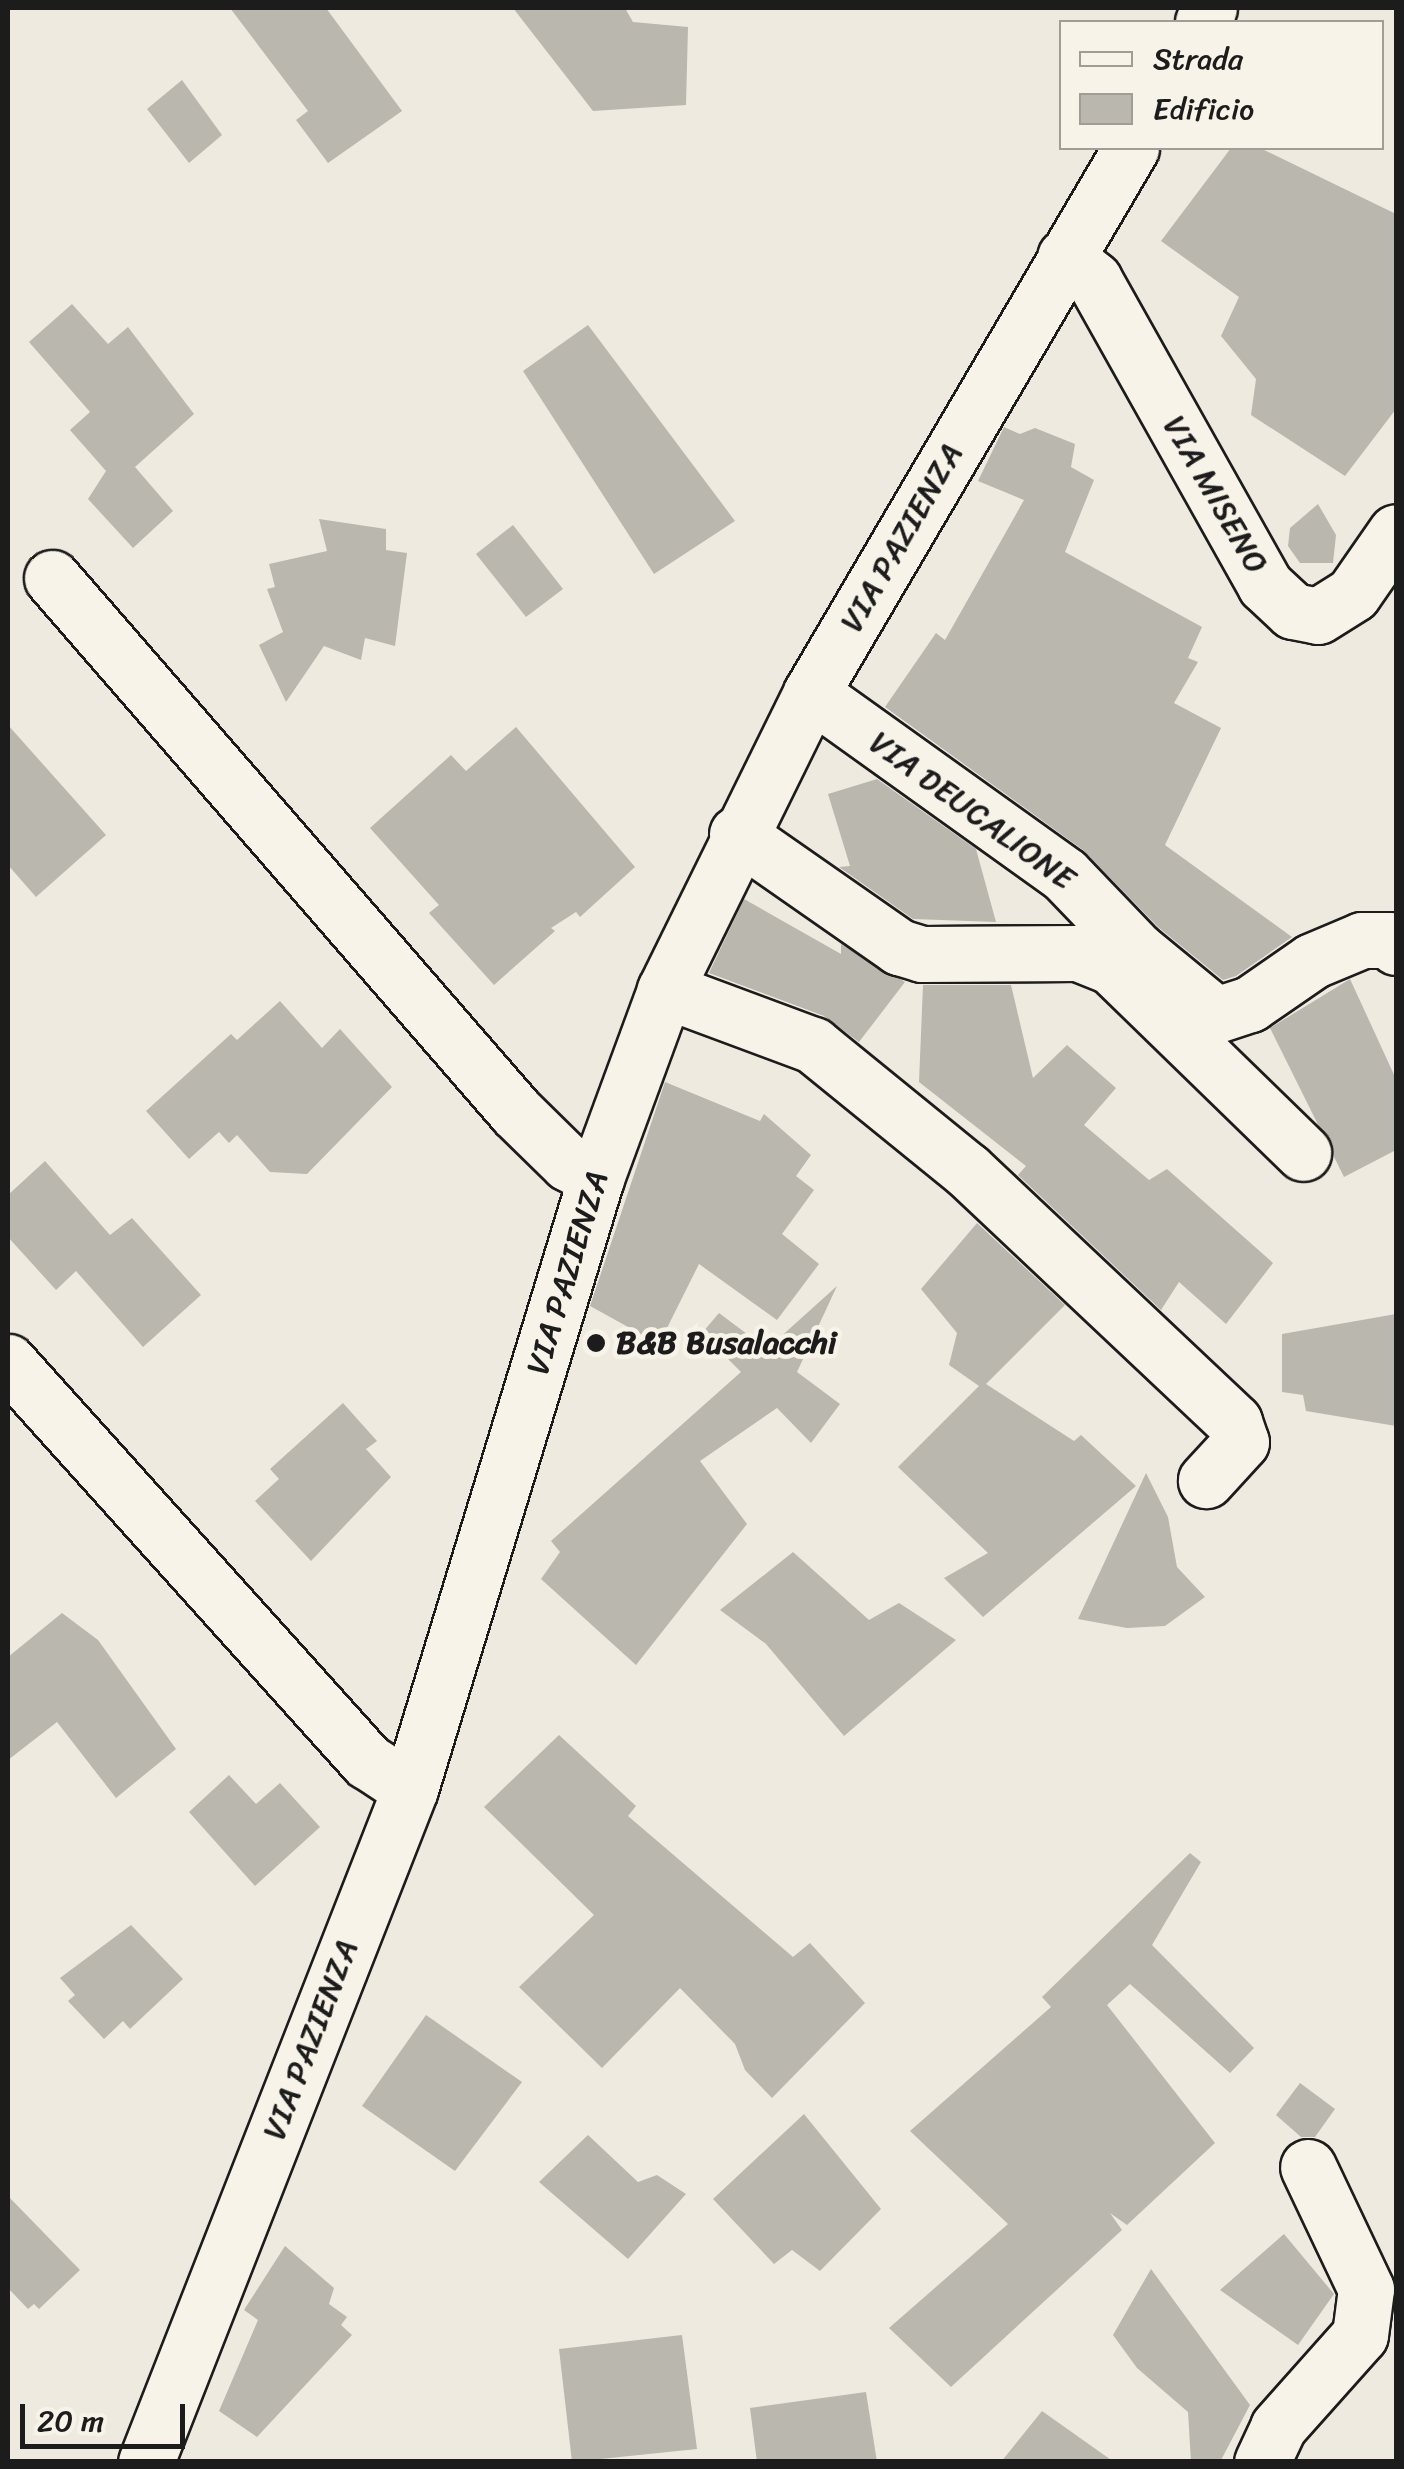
<!DOCTYPE html>
<style>
body{margin:0}
#map{position:relative;width:1404px;height:2469px;overflow:hidden;background:#eeeae0;font-family:Sriracha,sans-serif}
div>[style]{position:absolute}
.building>*{inset:0;background:#bab7af}
.roads{filter:drop-shadow(2px 0 #1c1c1c) drop-shadow(-2px 0 #1c1c1c) drop-shadow(0 2px #1c1c1c) drop-shadow(0 -2px #1c1c1c)}
.street>*{height:55px;margin:-27.5px;padding:0 27.5px;transform-origin:27.5px;border-radius:27.5px;background:#f7f3e8}
.dots>*{width:28px;height:28px;translate:-50% -50%;box-sizing:border-box;border:5px solid #f7f3e8;border-radius:50%}
span{translate:-50% -50%;white-space:nowrap;text-align:center;line-height:1.15;-webkit-text-stroke:9px #f7f3e8;paint-order:stroke}
.street-label{font-size:32px;color:#1c1c1c}
.poi-label{font-size:32px;color:#1c1c1c;font-weight:700}
.left{translate:0 -50%;text-align:left}
.frame{position:absolute;inset:0;border:10px solid #1c1c1c;pointer-events:none}
.legend{position:absolute;left:1059px;top:20px;width:325px;height:130px;box-sizing:border-box;background:#f7f3e8;border:2px solid #9f9d96;margin:0;padding:12px 18px;list-style:none;font-size:30px;color:#1c1c1c}
.legend li{display:flex;align-items:center;gap:20px;height:50px}
.legend b{width:50px;border:2px solid #9f9d96}
.scale{position:absolute;left:20px;top:2404px;width:165px;height:45px;box-sizing:border-box;border:5px solid #1c1c1c;border-top:0;padding-left:12px;font-size:30px;line-height:35px;white-space:nowrap;color:#1c1c1c;-webkit-text-stroke:8px #f7f3e8;paint-order:stroke}
</style>
<div id="map">
<div class="building">
<i style="clip-path:polygon(230px 8px,326px 8px,402px 111px,328px 163px,296px 120px,308px 111px)"></i>
<i style="clip-path:polygon(513px 8px,625px 8px,633px 22px,688px 27px,686px 105px,593px 111px)"></i>
<i style="clip-path:polygon(182px 80px,222px 135px,189px 163px,147px 109px)"></i>
<i style="clip-path:polygon(1231px 148px,1260px 148px,1396px 214px,1396px 409px,1345px 476px,1251px 415px,1256px 379px,1221px 336px,1239px 297px,1161px 241px)"></i>
<i style="clip-path:polygon(72px 304px,108px 344px,128px 327px,194px 414px,135px 467px,173px 511px,133px 548px,88px 499px,106px 471px,70px 430px,90px 412px,29px 342px)"></i>
<i style="clip-path:polygon(588px 325px,735px 521px,654px 574px,523px 371px)"></i>
<i style="clip-path:polygon(1004px 427px,1020px 434px,1035px 428px,1075px 444px,1071px 467px,1094px 480px,1065px 552px,1202px 627px,1188px 658px,1198px 662px,1174px 703px,1221px 728px,1165px 845px,1292px 937px,1236px 976px,1223px 980px,1158px 927px,1083px 850px,885px 707px,936px 633px,945px 640px,1024px 500px,978px 481px)"></i>
<i style="clip-path:polygon(1318px 504px,1336px 535px,1333px 563px,1300px 563px,1288px 546px,1290px 528px)"></i>
<i style="clip-path:polygon(319px 519px,386px 529px,386px 550px,407px 553px,395px 646px,365px 638px,361px 660px,324px 646px,286px 702px,259px 645px,283px 632px,267px 589px,275px 587px,269px 564px,327px 551px)"></i>
<i style="clip-path:polygon(513px 525px,563px 589px,526px 617px,476px 554px)"></i>
<i style="clip-path:polygon(8px 725px,106px 835px,36px 897px,8px 865px)"></i>
<i style="clip-path:polygon(516px 727px,635px 867px,580px 917px,576px 912px,551px 928px,555px 931px,494px 985px,429px 913px,439px 905px,370px 828px,451px 755px,466px 771px)"></i>
<i style="clip-path:polygon(877px 779px,976px 849px,996px 922px,913px 919px,839px 867px,850px 866px,828px 794px)"></i>
<i style="clip-path:polygon(744px 899px,841px 954px,841px 944px,905px 982px,859px 1042px,824px 1016px,709px 973px)"></i>
<i style="clip-path:polygon(1350px 979px,1396px 1079px,1396px 1150px,1344px 1177px,1270px 1028px)"></i>
<i style="clip-path:polygon(923px 985px,1011px 985px,1033px 1078px,1067px 1045px,1116px 1088px,1084px 1125px,1149px 1180px,1167px 1169px,1273px 1263px,1226px 1324px,1179px 1282px,1161px 1310px,1018px 1175px,1026px 1166px,919px 1082px)"></i>
<i style="clip-path:polygon(280px 1001px,322px 1048px,340px 1029px,392px 1087px,307px 1174px,270px 1172px,237px 1135px,229px 1143px,219px 1132px,189px 1159px,146px 1111px,231px 1034px,237px 1040px)"></i>
<i style="clip-path:polygon(665px 1082px,760px 1121px,764px 1114px,811px 1155px,796px 1176px,814px 1190px,782px 1234px,819px 1264px,777px 1320px,699px 1264px,659px 1344px,590px 1306px)"></i>
<i style="clip-path:polygon(45px 1161px,110px 1235px,132px 1218px,201px 1295px,143px 1347px,76px 1271px,56px 1290px,8px 1237px,8px 1195px)"></i>
<i style="clip-path:polygon(977px 1223px,1065px 1305px,986px 1384px,1074px 1441px,1081px 1435px,1136px 1486px,983px 1617px,944px 1578px,988px 1553px,898px 1467px,979px 1386px,949px 1365px,957px 1333px,921px 1289px)"></i>
<i style="clip-path:polygon(837px 1286px,797px 1372px,840px 1404px,811px 1443px,777px 1408px,700px 1461px,747px 1524px,636px 1665px,541px 1579px,560px 1552px,551px 1541px,741px 1372px,702px 1333px,719px 1313px,767px 1349px)"></i>
<i style="clip-path:polygon(1396px 1314px,1396px 1426px,1306px 1411px,1303px 1395px,1282px 1392px,1282px 1334px)"></i>
<i style="clip-path:polygon(343px 1403px,377px 1441px,366px 1449px,391px 1477px,311px 1561px,255px 1501px,279px 1479px,270px 1469px)"></i>
<i style="clip-path:polygon(1146px 1473px,1168px 1517px,1177px 1567px,1205px 1597px,1165px 1626px,1127px 1628px,1078px 1619px)"></i>
<i style="clip-path:polygon(793px 1552px,869px 1620px,899px 1603px,956px 1640px,844px 1736px,766px 1644px,720px 1610px)"></i>
<i style="clip-path:polygon(62px 1613px,98px 1640px,176px 1749px,116px 1798px,57px 1722px,8px 1760px,8px 1657px)"></i>
<i style="clip-path:polygon(559px 1735px,636px 1806px,628px 1816px,793px 1957px,810px 1943px,865px 2003px,772px 2098px,745px 2070px,735px 2044px,680px 1988px,602px 2068px,519px 1987px,594px 1915px,484px 1807px)"></i>
<i style="clip-path:polygon(229px 1775px,256px 1804px,280px 1783px,320px 1827px,255px 1886px,189px 1812px)"></i>
<i style="clip-path:polygon(1190px 1853px,1201px 1862px,1152px 1945px,1254px 2048px,1230px 2073px,1130px 1984px,1107px 2005px,1215px 2143px,1127px 2225px,1110px 2213px,1122px 2230px,951px 2387px,889px 2328px,1008px 2224px,910px 2131px,1051px 2007px,1042px 1997px)"></i>
<i style="clip-path:polygon(131px 1925px,183px 1979px,130px 2029px,123px 2021px,104px 2039px,68px 2001px,75px 1995px,60px 1978px)"></i>
<i style="clip-path:polygon(426px 2015px,522px 2082px,455px 2171px,362px 2106px)"></i>
<i style="clip-path:polygon(1300px 2083px,1335px 2109px,1315px 2137px,1301px 2137px,1276px 2115px)"></i>
<i style="clip-path:polygon(804px 2114px,881px 2209px,820px 2271px,792px 2250px,774px 2264px,713px 2199px)"></i>
<i style="clip-path:polygon(588px 2135px,638px 2182px,657px 2175px,686px 2194px,628px 2259px,539px 2182px)"></i>
<i style="clip-path:polygon(8px 2196px,80px 2270px,39px 2309px,34px 2304px,28px 2309px,8px 2288px)"></i>
<i style="clip-path:polygon(1284px 2234px,1334px 2294px,1298px 2345px,1220px 2290px)"></i>
<i style="clip-path:polygon(285px 2246px,334px 2288px,329px 2304px,347px 2317px,341px 2325px,352px 2335px,257px 2437px,219px 2411px,258px 2320px,244px 2310px)"></i>
<i style="clip-path:polygon(1151px 2269px,1250px 2405px,1220px 2462px,1191px 2462px,1188px 2412px,1137px 2368px,1113px 2335px)"></i>
<i style="clip-path:polygon(682px 2335px,697px 2449px,572px 2462px,559px 2349px)"></i>
<i style="clip-path:polygon(866px 2392px,877px 2462px,757px 2462px,750px 2408px)"></i>
<i style="clip-path:polygon(1042px 2411px,1114px 2462px,1001px 2462px)"></i>
</div>
<div class="roads">
<div class="street">
<i style="left:1203px;top:22px;width:15px;rotate:-67deg"></i>
<i style="left:1065px;top:257px;width:37px;rotate:38deg"></i>
<i style="left:1094px;top:280px;width:350px;rotate:60.7deg"></i>
<i style="left:1265px;top:585px;width:38px;rotate:43deg"></i>
<i style="left:1293px;top:611px;width:25px;rotate:11deg"></i>
<i style="left:1318px;top:616px;width:41px;rotate:-32.2deg"></i>
<i style="left:1353px;top:594px;width:75px;rotate:-55.3deg"></i>
<i style="left:52px;top:578px;width:707px;rotate:49.01deg"></i>
<i style="left:516px;top:1112px;width:73px;rotate:44.4deg"></i>
<i style="left:568px;top:1163px;width:32px;rotate:28deg"></i>
<i style="left:811px;top:693px;width:312px;rotate:35.6deg"></i>
<i style="left:1065px;top:875px;width:104px;rotate:46.2deg"></i>
<i style="left:1137px;top:950px;width:102px;rotate:39.4deg"></i>
<i style="left:1216px;top:1015px;width:36px;rotate:-18deg"></i>
<i style="left:1250px;top:1004px;width:75px;rotate:-34.7deg"></i>
<i style="left:1312px;top:961px;width:54px;rotate:-22.8deg"></i>
<i style="left:1362px;top:940px;width:27px"></i>
<i style="left:1389px;top:940px;width:10px;rotate:45deg"></i>
<i style="left:737px;top:834px;width:198px;rotate:34.9deg"></i>
<i style="left:899px;top:947px;width:24px;rotate:17deg"></i>
<i style="left:922px;top:954px;width:156px;rotate:-0.4deg"></i>
<i style="left:1078px;top:953px;width:35px;rotate:22deg"></i>
<i style="left:1111px;top:966px;width:268px;rotate:44.2deg"></i>
<i style="left:665px;top:990px;width:158px;rotate:20.4deg"></i>
<i style="left:813px;top:1045px;width:198px;rotate:39.1deg"></i>
<i style="left:967px;top:1170px;width:367px;rotate:43.3deg"></i>
<i style="left:1234px;top:1422px;width:21px;rotate:71deg"></i>
<i style="left:1241px;top:1442px;width:52px;rotate:132.6deg"></i>
<i style="left:8px;top:1362px;width:537px;rotate:48.02deg"></i>
<i style="left:367px;top:1761px;width:51px;rotate:33.1deg"></i>
<i style="left:146px;top:2462px;width:723px;rotate:-68.58deg"></i>
<i style="left:410px;top:1789px;width:639px;rotate:-73.07deg"></i>
<i style="left:596px;top:1178px;width:200px;rotate:-69.8deg"></i>
<i style="left:665px;top:990px;width:331px;rotate:-63.8deg"></i>
<i style="left:811px;top:693px;width:632px;rotate:-59.58deg"></i>
<i style="left:1262px;top:2462px;width:38px;rotate:-65deg"></i>
<i style="left:1278px;top:2427px;width:123px;rotate:-48.3deg"></i>
<i style="left:1360px;top:2335px;width:46px;rotate:-82.6deg"></i>
<i style="left:1366px;top:2289px;width:135px;rotate:-115.4deg"></i>
</div>
</div>
<div class="dots">
<i style="left:596px;top:1343px;background:#1c1c1c"></i>
</div>
<div class="street-label">
<span style="left:1215px;top:495px;rotate:60deg">VIA MISENO</span>
<span style="left:902px;top:538px;rotate:-60deg">VIA PAZIENZA</span>
<span style="left:972px;top:811px;rotate:36deg">VIA DEUCALIONE</span>
<span style="left:568px;top:1273px;rotate:-73deg">VIA PAZIENZA</span>
<span style="left:311px;top:2040px;rotate:-69deg">VIA PAZIENZA</span>
</div>
<div class="poi-label">
<span class="left" style="left:616px;top:1343px">B&amp;B Busalacchi</span>
</div>
<div class="frame"></div>
<ul class="legend">
<li><b style="height:12px;background:#f7f3e8"></b>Strada</li>
<li><b style="height:28px;background:#bab7af"></b>Edificio</li>
</ul>
<div class="scale">20 m</div>
</div>
